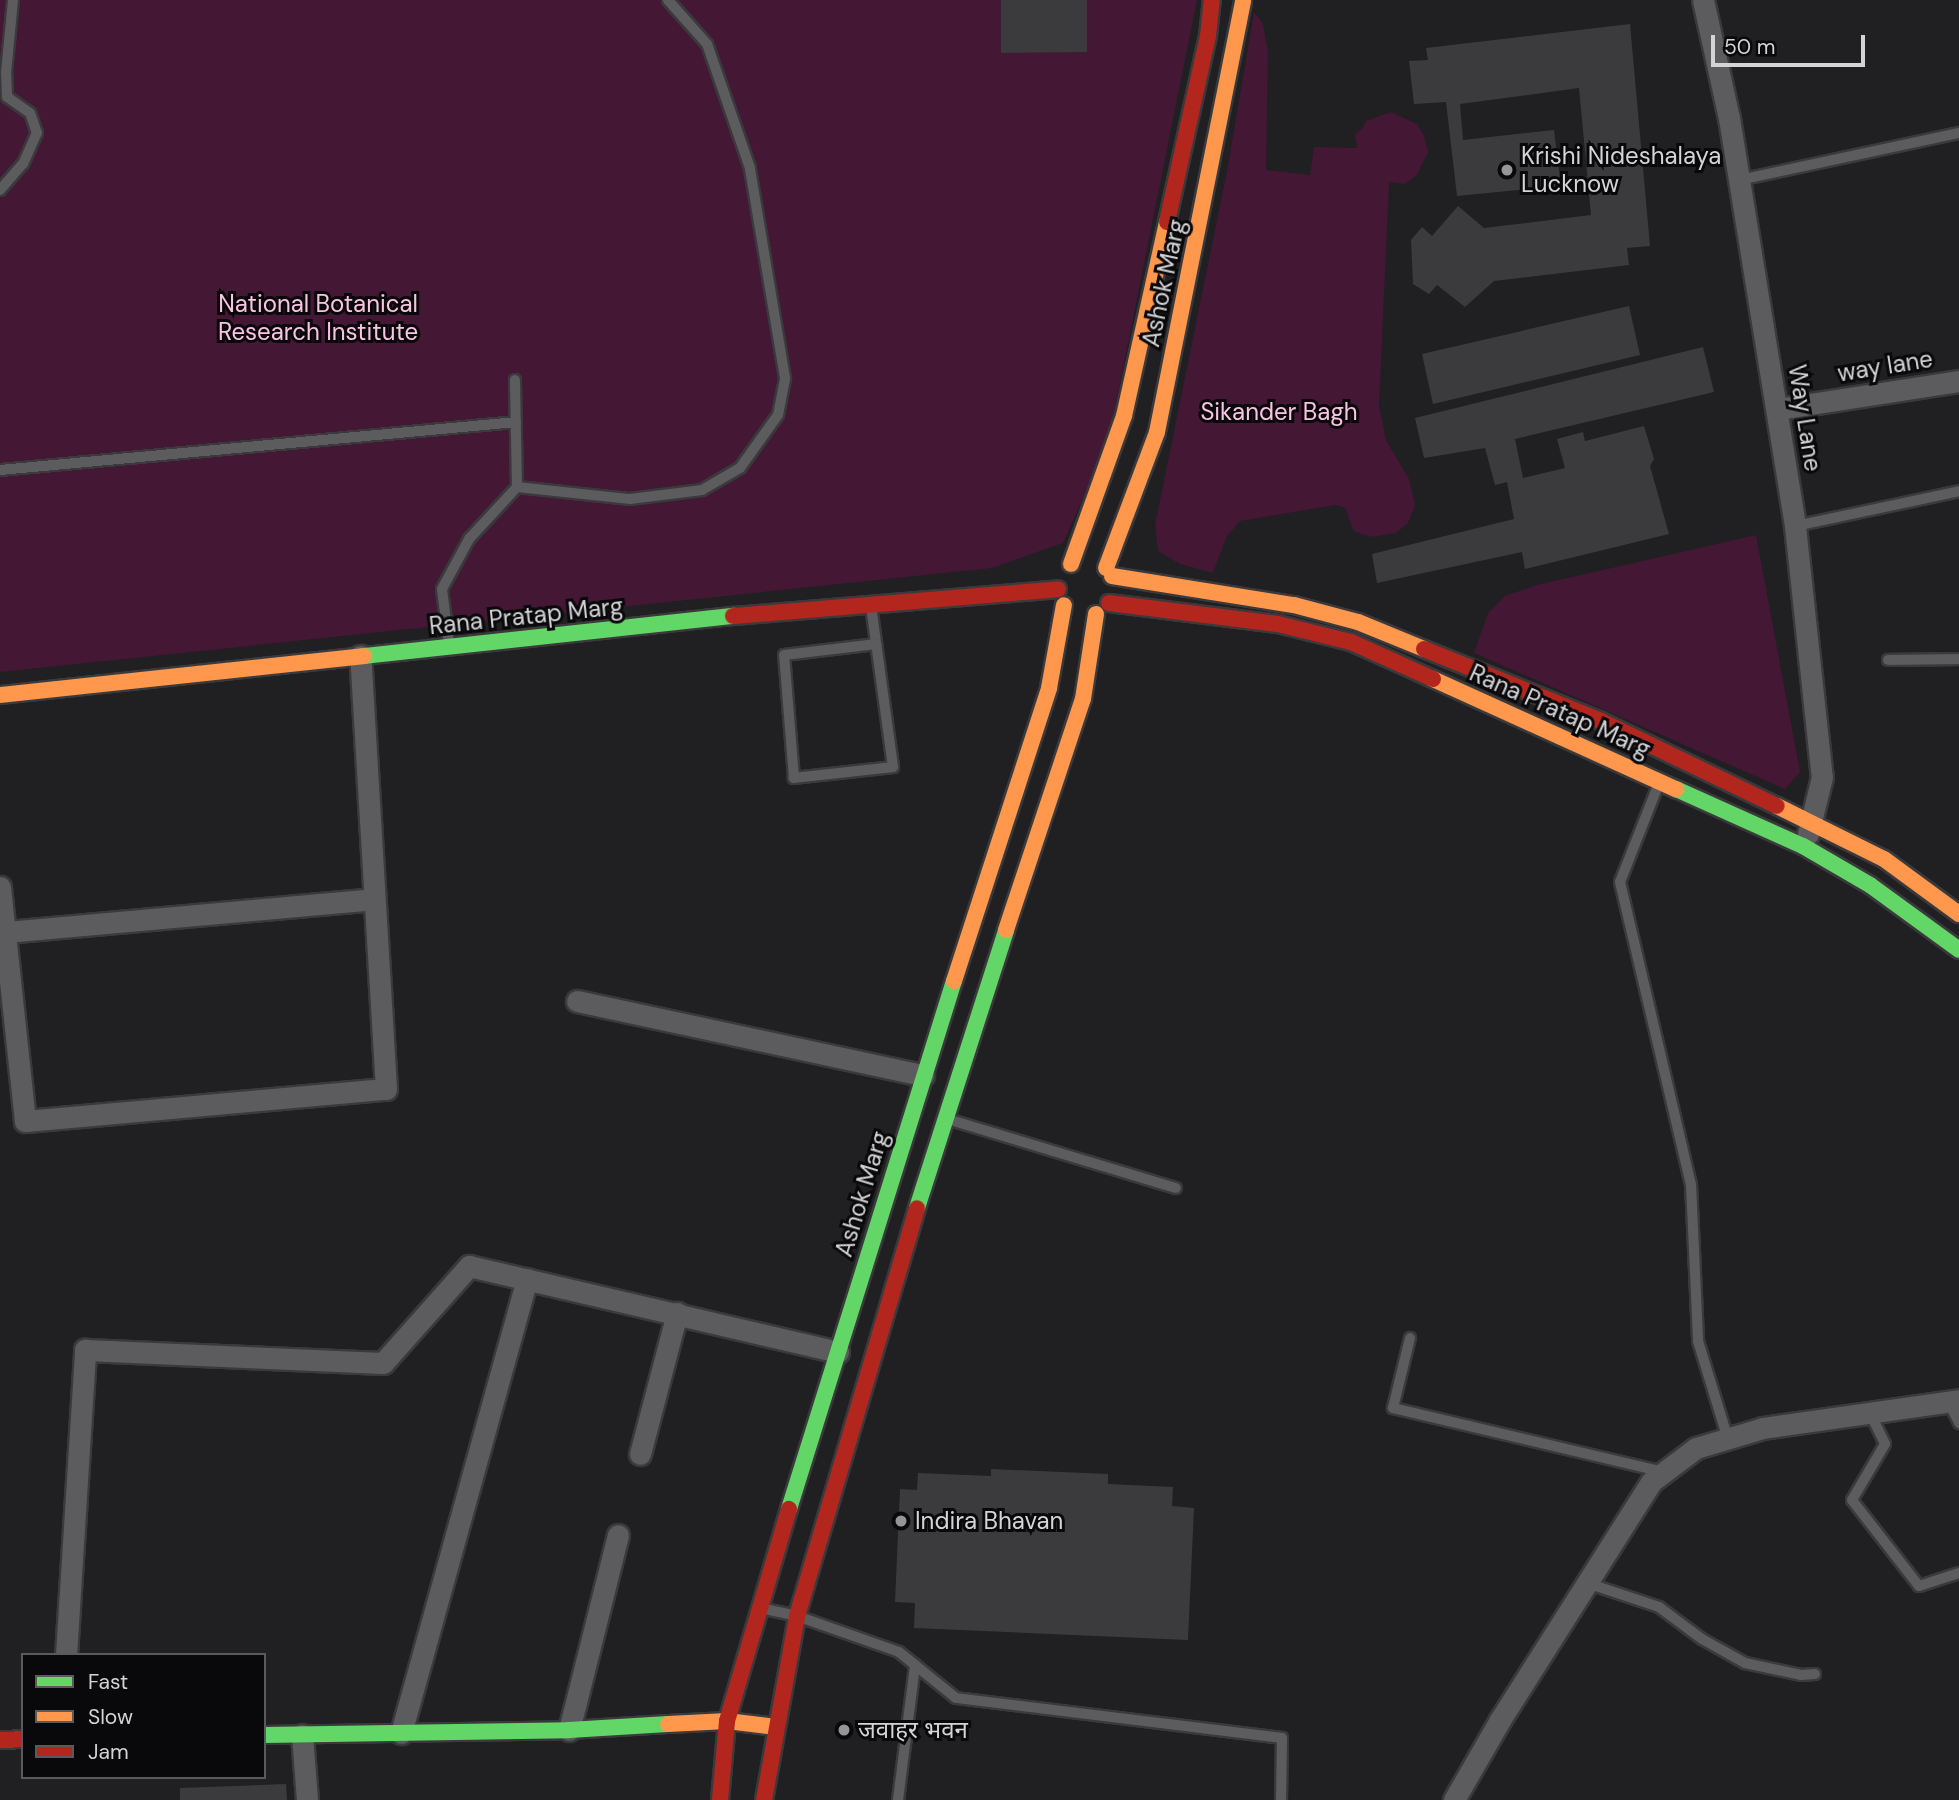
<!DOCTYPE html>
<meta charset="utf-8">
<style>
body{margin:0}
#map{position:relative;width:1959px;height:1800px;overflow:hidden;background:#201f22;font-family:"DM Sans","Noto Sans Devanagari",sans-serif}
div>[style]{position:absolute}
.green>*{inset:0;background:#441735}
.building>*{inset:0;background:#3b3b3d}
.roads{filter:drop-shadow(2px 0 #3a393c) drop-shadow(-2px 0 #3a393c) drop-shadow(0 2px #3a393c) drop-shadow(0 -2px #3a393c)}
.lane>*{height:10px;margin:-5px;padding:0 5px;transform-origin:5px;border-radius:5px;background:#5c5b5e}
.street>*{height:21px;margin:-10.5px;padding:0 10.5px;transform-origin:10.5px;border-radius:10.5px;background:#5c5b5e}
.fast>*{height:16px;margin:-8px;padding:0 8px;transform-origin:8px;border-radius:8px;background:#63d668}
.slow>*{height:16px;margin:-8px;padding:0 8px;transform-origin:8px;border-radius:8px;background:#ff974d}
.jam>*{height:16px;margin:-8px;padding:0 8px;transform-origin:8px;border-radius:8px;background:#b3261e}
.dots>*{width:19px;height:19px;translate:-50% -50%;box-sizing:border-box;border:4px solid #09080a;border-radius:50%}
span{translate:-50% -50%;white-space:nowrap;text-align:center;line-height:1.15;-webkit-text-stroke:6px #09080a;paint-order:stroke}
.poi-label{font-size:24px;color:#d4d3d6}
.left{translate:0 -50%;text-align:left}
.street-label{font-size:24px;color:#d4d3d6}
.park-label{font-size:24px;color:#f9c3e1}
.legend{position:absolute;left:21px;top:1653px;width:245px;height:126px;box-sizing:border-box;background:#09080a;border:2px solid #5a595c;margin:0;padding:9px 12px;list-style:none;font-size:21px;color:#d4d3d6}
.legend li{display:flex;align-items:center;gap:14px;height:35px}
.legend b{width:35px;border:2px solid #5a595c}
.scale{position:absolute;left:1711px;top:35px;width:154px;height:32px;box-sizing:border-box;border:4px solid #d4d3d6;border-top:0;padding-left:9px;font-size:21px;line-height:24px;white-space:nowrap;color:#d4d3d6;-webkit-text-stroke:5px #09080a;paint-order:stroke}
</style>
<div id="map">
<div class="green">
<i style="clip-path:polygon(0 0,1197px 0,1108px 443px,1063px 543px,992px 568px,0 672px)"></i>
<i style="clip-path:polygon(1254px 12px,1263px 24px,1268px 52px,1266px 170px,1310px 175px,1314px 147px,1357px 148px,1355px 134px,1363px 128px,1366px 121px,1391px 112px,1417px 124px,1424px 136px,1428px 152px,1417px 175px,1405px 184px,1389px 182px,1379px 406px,1386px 440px,1409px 479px,1415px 505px,1408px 523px,1396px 533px,1371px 537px,1354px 531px,1345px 508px,1336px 505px,1240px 521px,1227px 536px,1213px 573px,1180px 564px,1158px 551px,1155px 525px,1228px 166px)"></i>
<i style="clip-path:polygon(1756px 535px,1800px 772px,1785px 789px,1474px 653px,1488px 613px,1505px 596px,1537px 585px)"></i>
</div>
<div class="building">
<i style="clip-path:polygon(1001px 0,1087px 0,1087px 52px,1001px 53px)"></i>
<i style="clip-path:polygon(1630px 24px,1650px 246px,1627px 248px,1629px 265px,1494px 281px,1465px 307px,1437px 285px,1429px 294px,1413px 284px,1411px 240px,1422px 227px,1432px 236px,1458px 206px,1484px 228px,1591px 215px,1579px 88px,1460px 104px,1463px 140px,1554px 130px,1561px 186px,1457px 196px,1446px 102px,1414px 104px,1409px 61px,1428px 60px,1426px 48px)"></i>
<i style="clip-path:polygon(1629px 306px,1640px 355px,1433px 404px,1422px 354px)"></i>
<i style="clip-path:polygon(1703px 347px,1714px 392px,1515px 439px,1523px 478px,1565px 468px,1557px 439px,1583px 432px,1585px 441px,1644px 426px,1654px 459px,1650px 466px,1669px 534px,1525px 569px,1522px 552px,1377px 583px,1372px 554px,1514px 519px,1507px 482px,1495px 485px,1485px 448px,1424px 458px,1415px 418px)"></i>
<i style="clip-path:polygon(991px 1469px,1108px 1474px,1108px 1484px,1173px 1487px,1172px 1506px,1194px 1508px,1188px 1640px,914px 1628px,915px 1603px,895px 1602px,900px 1489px,917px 1490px,918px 1473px,991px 1476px)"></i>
<i style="clip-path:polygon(286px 1784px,287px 1800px,180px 1800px,180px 1788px)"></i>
</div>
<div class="roads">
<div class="lane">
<i style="left:1739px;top:180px;width:225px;rotate:-12.1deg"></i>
<i style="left:0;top:190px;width:35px;rotate:-49deg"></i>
<i style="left:23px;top:164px;width:34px;rotate:-66deg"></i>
<i style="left:37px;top:133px;width:21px;rotate:-109deg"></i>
<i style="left:30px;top:113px;width:28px;rotate:-145deg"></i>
<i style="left:7px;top:97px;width:24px;rotate:-92deg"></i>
<i style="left:6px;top:73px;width:73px;rotate:-84.5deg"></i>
<i style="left:0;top:470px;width:518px;rotate:-5.31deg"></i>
<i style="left:517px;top:487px;width:114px;rotate:6.1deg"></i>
<i style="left:630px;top:499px;width:73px;rotate:-7.1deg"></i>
<i style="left:702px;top:490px;width:44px;rotate:-30.1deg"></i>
<i style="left:740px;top:468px;width:65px;rotate:-54.4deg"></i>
<i style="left:778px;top:415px;width:38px;rotate:-79deg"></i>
<i style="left:785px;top:378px;width:213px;rotate:-99.5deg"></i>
<i style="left:750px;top:168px;width:131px;rotate:-109.1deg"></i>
<i style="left:707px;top:44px;width:59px;rotate:-131.6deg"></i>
<i style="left:1795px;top:526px;width:168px;rotate:-12deg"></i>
<i style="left:871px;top:606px;width:162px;rotate:82.2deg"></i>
<i style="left:893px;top:767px;width:100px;rotate:173.7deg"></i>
<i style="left:794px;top:778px;width:123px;rotate:-94.6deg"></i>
<i style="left:784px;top:655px;width:93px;rotate:-6.8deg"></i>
<i style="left:449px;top:644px;width:55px;rotate:-97.3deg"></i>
<i style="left:442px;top:589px;width:57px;rotate:-61.6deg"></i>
<i style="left:469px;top:539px;width:71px;rotate:-47.3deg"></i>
<i style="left:517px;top:487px;width:107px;rotate:-91.1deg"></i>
<i style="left:1888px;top:660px;width:71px;rotate:-0.8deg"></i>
<i style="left:1659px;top:783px;width:106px;rotate:111.5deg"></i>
<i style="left:1620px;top:882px;width:310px;rotate:76.8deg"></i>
<i style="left:1691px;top:1184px;width:157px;rotate:87.4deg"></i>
<i style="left:1698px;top:1341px;width:102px;rotate:73deg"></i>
<i style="left:947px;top:1119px;width:239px;rotate:16.8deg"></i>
<i style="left:1410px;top:1338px;width:72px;rotate:103.7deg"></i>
<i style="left:1393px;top:1408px;width:278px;rotate:13.3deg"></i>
<i style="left:1948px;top:1401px;width:25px;rotate:63deg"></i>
<i style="left:1870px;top:1413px;width:34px;rotate:64deg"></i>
<i style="left:1885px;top:1444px;width:65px;rotate:120.5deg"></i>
<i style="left:1852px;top:1500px;width:109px;rotate:52.1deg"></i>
<i style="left:1919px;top:1586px;width:42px;rotate:-18deg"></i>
<i style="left:1587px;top:1583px;width:76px;rotate:18.4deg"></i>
<i style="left:1659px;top:1607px;width:54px;rotate:36.7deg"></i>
<i style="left:1702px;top:1639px;width:49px;rotate:29.2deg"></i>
<i style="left:1745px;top:1663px;width:57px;rotate:12.1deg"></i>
<i style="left:1801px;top:1675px;width:14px;rotate:-4deg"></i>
<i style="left:760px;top:1608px;width:38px;rotate:12deg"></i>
<i style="left:797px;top:1616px;width:108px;rotate:19.4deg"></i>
<i style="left:899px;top:1652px;width:73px;rotate:38.9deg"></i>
<i style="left:956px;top:1698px;width:328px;rotate:7deg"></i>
<i style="left:1282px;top:1738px;width:62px;rotate:90.9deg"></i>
<i style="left:898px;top:1800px;width:136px;rotate:-82.8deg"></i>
</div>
<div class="street">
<i style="left:1703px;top:0;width:121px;rotate:77.6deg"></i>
<i style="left:1729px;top:118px;width:413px;rotate:80.8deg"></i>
<i style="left:1795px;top:526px;width:252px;rotate:83.9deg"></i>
<i style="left:1822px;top:777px;width:59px;rotate:103.8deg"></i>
<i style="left:1778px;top:409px;width:183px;rotate:-8.8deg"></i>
<i style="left:0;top:887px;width:235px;rotate:83.9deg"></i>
<i style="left:25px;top:1121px;width:362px;rotate:-5.1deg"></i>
<i style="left:386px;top:1089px;width:434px;rotate:-93.4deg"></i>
<i style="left:5px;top:932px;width:370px;rotate:-5.1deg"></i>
<i style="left:577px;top:1001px;width:354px;rotate:12.1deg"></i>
<i style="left:640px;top:1454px;width:146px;rotate:-75.3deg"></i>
<i style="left:66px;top:1655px;width:306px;rotate:-86.4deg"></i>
<i style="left:85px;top:1350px;width:298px;rotate:2.5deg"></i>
<i style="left:383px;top:1363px;width:130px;rotate:-48.4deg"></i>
<i style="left:469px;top:1266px;width:379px;rotate:13.1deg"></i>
<i style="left:569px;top:1730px;width:201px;rotate:-75.9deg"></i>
<i style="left:401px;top:1733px;width:471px;rotate:-74.5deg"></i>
<i style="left:302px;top:1735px;width:65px;rotate:85.6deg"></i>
<i style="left:1454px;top:1800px;width:92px;rotate:-60.1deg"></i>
<i style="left:1500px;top:1720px;width:282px;rotate:-57.6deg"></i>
<i style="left:1651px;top:1482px;width:56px;rotate:-37.1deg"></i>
<i style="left:1696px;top:1448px;width:70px;rotate:-16.6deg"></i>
<i style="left:1763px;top:1428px;width:198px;rotate:-8.1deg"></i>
</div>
<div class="fast">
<i style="left:364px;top:656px;width:371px;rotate:-6.2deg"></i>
<i style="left:1676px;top:789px;width:139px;rotate:24.2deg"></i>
<i style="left:1803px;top:846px;width:78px;rotate:30.2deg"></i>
<i style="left:1870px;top:885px;width:110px;rotate:36.1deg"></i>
<i style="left:917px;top:1208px;width:292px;rotate:-72.2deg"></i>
<i style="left:789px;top:1509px;width:553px;rotate:-72.65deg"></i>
<i style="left:264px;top:1735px;width:305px;rotate:-0.9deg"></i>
<i style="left:569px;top:1730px;width:99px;rotate:-3.5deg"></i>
</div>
<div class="slow">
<i style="left:1071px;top:564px;width:157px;rotate:-70.3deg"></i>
<i style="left:1124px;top:416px;width:199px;rotate:-77.5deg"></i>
<i style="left:1106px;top:568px;width:145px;rotate:-69.4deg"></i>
<i style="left:1157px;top:432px;width:440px;rotate:-78.7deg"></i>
<i style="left:1112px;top:576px;width:184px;rotate:9.1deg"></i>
<i style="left:1294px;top:605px;width:66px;rotate:14.9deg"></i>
<i style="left:1358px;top:622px;width:71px;rotate:22.2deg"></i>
<i style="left:1433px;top:679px;width:267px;rotate:24.4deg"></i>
<i style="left:0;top:695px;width:366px;rotate:-6.1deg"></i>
<i style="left:1777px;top:806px;width:119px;rotate:26.4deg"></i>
<i style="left:1884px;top:859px;width:93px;rotate:36.3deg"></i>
<i style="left:1006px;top:930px;width:243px;rotate:-71.6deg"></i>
<i style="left:1083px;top:699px;width:86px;rotate:-81.3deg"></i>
<i style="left:954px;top:981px;width:308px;rotate:-72deg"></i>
<i style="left:1049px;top:688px;width:84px;rotate:-79.8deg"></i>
<i style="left:668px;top:1724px;width:59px;rotate:-2.9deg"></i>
<i style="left:727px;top:1721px;width:49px;rotate:7deg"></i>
</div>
<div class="jam">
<i style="left:1167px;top:222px;width:190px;rotate:-77.6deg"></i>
<i style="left:1208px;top:36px;width:36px;rotate:-84deg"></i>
<i style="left:1109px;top:603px;width:170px;rotate:7.1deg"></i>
<i style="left:1278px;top:624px;width:75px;rotate:13.9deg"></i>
<i style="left:1351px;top:642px;width:90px;rotate:24.3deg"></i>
<i style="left:733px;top:616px;width:326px;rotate:-4.7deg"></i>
<i style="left:1424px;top:649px;width:191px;rotate:22.1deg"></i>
<i style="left:1601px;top:721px;width:195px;rotate:25.8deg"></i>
<i style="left:0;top:1740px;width:23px;rotate:-2deg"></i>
<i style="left:720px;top:1800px;width:79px;rotate:-84.9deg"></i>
<i style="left:727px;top:1721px;width:221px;rotate:-73.7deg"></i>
<i style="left:764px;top:1800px;width:187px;rotate:-79.8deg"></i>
<i style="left:797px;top:1616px;width:425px;rotate:-73.6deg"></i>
</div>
</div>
<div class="dots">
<i style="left:1507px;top:170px;background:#959497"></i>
<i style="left:901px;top:1521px;background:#959497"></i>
<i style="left:844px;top:1730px;background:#959497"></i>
</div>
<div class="poi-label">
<span class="left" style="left:1521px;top:170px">Krishi Nideshalaya<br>Lucknow</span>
<span class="left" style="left:915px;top:1521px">Indira Bhavan</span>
<span class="left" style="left:858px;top:1730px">जवाहर भवन</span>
</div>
<div class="street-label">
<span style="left:1164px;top:283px;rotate:-78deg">Ashok Marg</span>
<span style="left:1885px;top:366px;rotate:-9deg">way lane</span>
<span style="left:1805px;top:418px;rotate:81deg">Way Lane</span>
<span style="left:526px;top:616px;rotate:-6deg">Rana Pratap Marg</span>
<span style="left:1560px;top:711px;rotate:24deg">Rana Pratap Marg</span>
<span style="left:862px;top:1194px;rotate:-73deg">Ashok Marg</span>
</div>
<div class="park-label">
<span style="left:318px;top:318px">National Botanical<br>Research Institute</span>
<span style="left:1279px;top:412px">Sikander Bagh</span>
</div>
<ul class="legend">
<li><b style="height:9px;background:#63d668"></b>Fast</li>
<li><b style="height:9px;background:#ff974d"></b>Slow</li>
<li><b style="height:9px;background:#b3261e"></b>Jam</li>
</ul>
<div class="scale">50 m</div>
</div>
